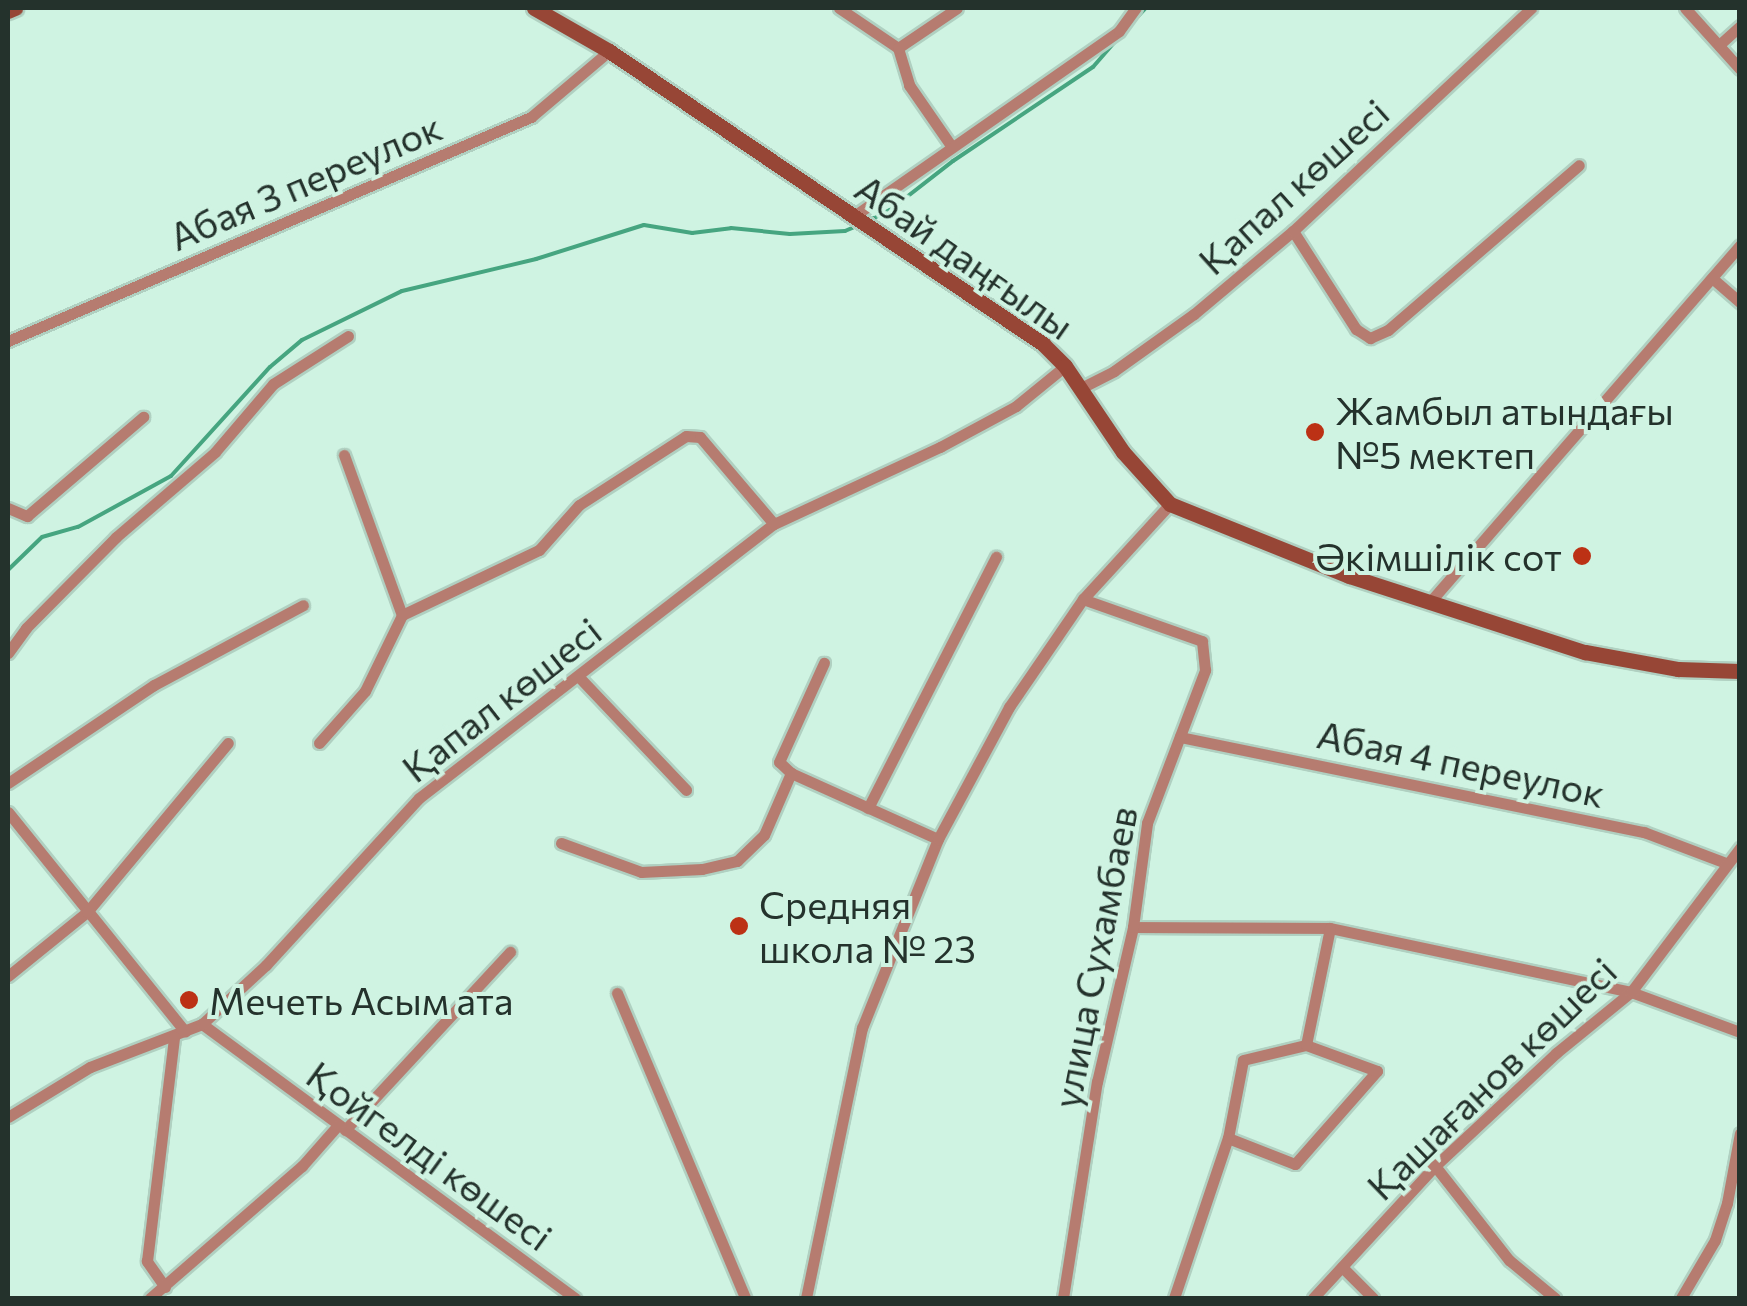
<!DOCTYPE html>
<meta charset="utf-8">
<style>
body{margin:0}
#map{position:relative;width:1747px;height:1306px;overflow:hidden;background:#cff3e2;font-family:Commissioner,sans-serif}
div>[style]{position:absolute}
.stream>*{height:4px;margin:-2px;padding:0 2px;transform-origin:2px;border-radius:2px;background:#46a580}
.roads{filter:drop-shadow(2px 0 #b0d0c1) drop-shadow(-2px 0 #b0d0c1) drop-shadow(0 2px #b0d0c1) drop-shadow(0 -2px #b0d0c1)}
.street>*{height:11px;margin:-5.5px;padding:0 5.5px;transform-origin:5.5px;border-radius:5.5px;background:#b67c70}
.secondary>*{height:15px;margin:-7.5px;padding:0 7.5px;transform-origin:7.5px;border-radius:7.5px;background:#974636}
.dots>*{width:28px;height:28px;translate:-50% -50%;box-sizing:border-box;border:5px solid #cff3e2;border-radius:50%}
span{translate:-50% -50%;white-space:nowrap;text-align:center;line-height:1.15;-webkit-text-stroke:8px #cff3e2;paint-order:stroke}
.street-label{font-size:38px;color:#24322c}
.poi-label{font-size:38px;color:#24322c}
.left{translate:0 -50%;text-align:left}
.right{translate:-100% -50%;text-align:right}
.frame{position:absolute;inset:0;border:10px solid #24322c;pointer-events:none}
</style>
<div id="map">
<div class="stream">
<i style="left:1129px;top:26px;width:25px;rotate:-47deg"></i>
<i style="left:870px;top:220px;width:22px;rotate:-27deg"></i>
<i style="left:890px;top:210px;width:80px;rotate:-37.9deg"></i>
<i style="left:953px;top:161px;width:169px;rotate:-33.9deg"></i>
<i style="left:1093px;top:67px;width:40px;rotate:-49deg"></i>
<i style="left:8px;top:570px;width:47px;rotate:-44.1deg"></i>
<i style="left:42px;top:537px;width:37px;rotate:-16deg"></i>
<i style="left:78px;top:527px;width:106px;rotate:-28.7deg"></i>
<i style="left:171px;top:476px;width:147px;rotate:-47.8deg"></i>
<i style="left:270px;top:367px;width:42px;rotate:-40.2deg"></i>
<i style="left:302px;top:340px;width:111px;rotate:-26.1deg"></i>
<i style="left:402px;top:291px;width:138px;rotate:-13.4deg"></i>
<i style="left:536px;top:259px;width:113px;rotate:-17.5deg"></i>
<i style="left:644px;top:225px;width:49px;rotate:9.5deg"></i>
<i style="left:692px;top:233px;width:39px;rotate:-7deg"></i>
<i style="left:731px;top:228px;width:59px;rotate:5.8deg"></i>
<i style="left:790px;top:234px;width:55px;rotate:-3.1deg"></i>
<i style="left:845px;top:231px;width:13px;rotate:-23deg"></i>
</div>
<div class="roads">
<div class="street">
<i style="left:839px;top:8px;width:71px;rotate:34.1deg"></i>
<i style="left:898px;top:48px;width:39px;rotate:73deg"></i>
<i style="left:909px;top:85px;width:75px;rotate:55.3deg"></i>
<i style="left:1685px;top:8px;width:82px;rotate:48deg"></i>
<i style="left:1719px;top:45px;width:28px;rotate:-42deg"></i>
<i style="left:898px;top:48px;width:71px;rotate:-34.1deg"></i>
<i style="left:854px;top:216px;width:323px;rotate:-34.9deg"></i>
<i style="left:1119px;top:31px;width:29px;rotate:-54deg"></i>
<i style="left:1293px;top:231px;width:117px;rotate:57.3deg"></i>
<i style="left:1356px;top:329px;width:17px;rotate:33deg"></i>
<i style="left:1370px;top:338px;width:20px;rotate:-24deg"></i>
<i style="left:1388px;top:330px;width:252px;rotate:-40.8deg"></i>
<i style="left:1712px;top:278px;width:37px;rotate:41deg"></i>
<i style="left:8px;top:341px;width:569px;rotate:-23.19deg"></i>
<i style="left:531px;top:117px;width:102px;rotate:-40.2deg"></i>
<i style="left:1079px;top:389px;width:39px;rotate:-27deg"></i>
<i style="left:1114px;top:371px;width:98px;rotate:-35.5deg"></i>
<i style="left:1194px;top:314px;width:129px;rotate:-40deg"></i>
<i style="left:1293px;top:231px;width:326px;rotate:-43.1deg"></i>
<i style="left:344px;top:455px;width:170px;rotate:70.1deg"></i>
<i style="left:8px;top:508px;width:21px;rotate:23deg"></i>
<i style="left:27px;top:516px;width:153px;rotate:-40.5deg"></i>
<i style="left:1429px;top:603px;width:474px;rotate:-49deg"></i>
<i style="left:8px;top:653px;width:31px;rotate:-54deg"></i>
<i style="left:26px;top:628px;width:128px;rotate:-45.3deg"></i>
<i style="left:116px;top:537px;width:130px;rotate:-40.6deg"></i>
<i style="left:215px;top:452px;width:89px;rotate:-49.5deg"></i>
<i style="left:273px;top:384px;width:89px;rotate:-32.6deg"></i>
<i style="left:578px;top:676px;width:157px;rotate:46.5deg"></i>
<i style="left:1180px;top:737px;width:474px;rotate:11.6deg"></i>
<i style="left:1644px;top:832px;width:88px;rotate:20.7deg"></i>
<i style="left:319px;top:743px;width:69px;rotate:-48.5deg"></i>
<i style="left:365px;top:691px;width:85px;rotate:-64deg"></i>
<i style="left:402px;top:615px;width:152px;rotate:-25.4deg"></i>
<i style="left:539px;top:550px;width:60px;rotate:-48.4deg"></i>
<i style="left:579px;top:505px;width:127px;rotate:-32.8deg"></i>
<i style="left:686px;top:436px;width:14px;rotate:4deg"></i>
<i style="left:700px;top:437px;width:114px;rotate:49.6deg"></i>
<i style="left:791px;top:773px;width:16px;rotate:-137deg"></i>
<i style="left:779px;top:762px;width:109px;rotate:-65.6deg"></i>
<i style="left:8px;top:783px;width:176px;rotate:-33.9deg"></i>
<i style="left:154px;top:685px;width:169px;rotate:-28.2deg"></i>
<i style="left:868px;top:808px;width:282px;rotate:-63deg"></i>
<i style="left:8px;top:812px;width:282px;rotate:51.1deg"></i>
<i style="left:561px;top:843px;width:85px;rotate:19.9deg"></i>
<i style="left:641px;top:872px;width:61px;rotate:-2.8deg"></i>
<i style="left:702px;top:869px;width:36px;rotate:-13deg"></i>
<i style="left:737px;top:861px;width:37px;rotate:-44deg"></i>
<i style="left:764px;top:835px;width:68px;rotate:-66.5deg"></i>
<i style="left:791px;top:773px;width:161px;rotate:24.2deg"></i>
<i style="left:1133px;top:927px;width:197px;rotate:0.3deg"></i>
<i style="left:1330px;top:928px;width:308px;rotate:12deg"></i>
<i style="left:1631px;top:992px;width:116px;rotate:20.2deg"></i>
<i style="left:8px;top:976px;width:102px;rotate:-39deg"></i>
<i style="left:87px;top:912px;width:220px;rotate:-50.2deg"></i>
<i style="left:617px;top:993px;width:331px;rotate:67.2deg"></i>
<i style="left:202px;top:1024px;width:463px;rotate:36.3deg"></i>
<i style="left:8px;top:1117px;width:96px;rotate:-31.4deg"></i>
<i style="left:90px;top:1067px;width:120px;rotate:-21deg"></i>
<i style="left:202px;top:1024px;width:87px;rotate:-42.7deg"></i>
<i style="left:266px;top:965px;width:226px;rotate:-47.5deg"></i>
<i style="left:419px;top:798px;width:448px;rotate:-37.7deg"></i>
<i style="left:774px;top:524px;width:183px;rotate:-24.9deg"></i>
<i style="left:940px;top:447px;width:86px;rotate:-28.3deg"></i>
<i style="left:1016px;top:406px;width:63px;rotate:-39.2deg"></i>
<i style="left:345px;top:1130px;width:243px;rotate:-47.2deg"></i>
<i style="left:1228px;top:1138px;width:72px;rotate:21.2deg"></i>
<i style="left:1295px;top:1164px;width:124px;rotate:-48.6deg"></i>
<i style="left:1377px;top:1071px;width:76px;rotate:-159.9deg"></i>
<i style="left:1435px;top:1166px;width:120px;rotate:51.8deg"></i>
<i style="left:1509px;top:1260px;width:60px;rotate:39.6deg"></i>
<i style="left:1342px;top:1267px;width:44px;rotate:45deg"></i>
<i style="left:165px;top:1287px;width:32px;rotate:-125deg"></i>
<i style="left:147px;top:1261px;width:226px;rotate:-83.1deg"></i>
<i style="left:150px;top:1298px;width:201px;rotate:-41deg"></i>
<i style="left:302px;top:1166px;width:55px;rotate:-48.7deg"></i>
<i style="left:806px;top:1298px;width:276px;rotate:-78.3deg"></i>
<i style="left:862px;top:1028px;width:204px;rotate:-68.1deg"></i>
<i style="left:938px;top:839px;width:150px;rotate:-61.7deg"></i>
<i style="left:1009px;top:707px;width:131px;rotate:-55.6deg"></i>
<i style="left:1083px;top:599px;width:129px;rotate:-47.5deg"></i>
<i style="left:1063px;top:1298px;width:219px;rotate:-81.1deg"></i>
<i style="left:1097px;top:1082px;width:159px;rotate:-76.9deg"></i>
<i style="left:1133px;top:927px;width:105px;rotate:-82.3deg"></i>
<i style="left:1147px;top:823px;width:164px;rotate:-69.2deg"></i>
<i style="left:1205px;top:670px;width:29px;rotate:-96deg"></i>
<i style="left:1202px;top:641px;width:126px;rotate:-160.6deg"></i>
<i style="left:1174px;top:1298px;width:169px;rotate:-71.4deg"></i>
<i style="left:1228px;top:1138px;width:79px;rotate:-79.1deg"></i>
<i style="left:1243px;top:1060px;width:65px;rotate:-13.4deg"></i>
<i style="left:1306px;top:1045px;width:119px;rotate:-78.4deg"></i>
<i style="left:1313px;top:1298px;width:180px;rotate:-47.3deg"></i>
<i style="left:1435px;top:1166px;width:166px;rotate:-43deg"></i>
<i style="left:1556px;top:1053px;width:97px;rotate:-39.1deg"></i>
<i style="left:1631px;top:992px;width:181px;rotate:-52.9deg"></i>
<i style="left:1681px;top:1298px;width:67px;rotate:-59.6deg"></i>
<i style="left:1715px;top:1240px;width:39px;rotate:-72deg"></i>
<i style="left:1727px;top:1203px;width:71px;rotate:-79.5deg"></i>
</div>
<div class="secondary">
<i style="left:534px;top:8px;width:86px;rotate:29.8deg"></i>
<i style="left:609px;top:51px;width:524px;rotate:34.02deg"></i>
<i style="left:1043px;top:344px;width:31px;rotate:45deg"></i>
<i style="left:1065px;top:366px;width:104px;rotate:56deg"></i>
<i style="left:1123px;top:452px;width:70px;rotate:47.9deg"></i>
<i style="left:1170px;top:504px;width:193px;rotate:21.9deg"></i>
<i style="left:1349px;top:576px;width:248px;rotate:17.9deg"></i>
<i style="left:1585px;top:652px;width:95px;rotate:10.4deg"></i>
<i style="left:1678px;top:669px;width:62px;rotate:1.8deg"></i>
<i style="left:8px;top:11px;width:8px;rotate:-23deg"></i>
</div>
</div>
<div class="dots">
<i style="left:1315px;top:432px;background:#bc3115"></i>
<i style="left:1582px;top:556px;background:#bc3115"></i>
<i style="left:739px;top:926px;background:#bc3115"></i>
<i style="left:189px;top:1000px;background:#bc3115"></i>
</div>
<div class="street-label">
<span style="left:305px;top:181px;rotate:-23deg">Абая 3 переулок</span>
<span style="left:1293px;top:186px;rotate:-42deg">Қапал көшесі</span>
<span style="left:965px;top:256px;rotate:35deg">Абай даңғылы</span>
<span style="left:501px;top:699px;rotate:-38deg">Қапал көшесі</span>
<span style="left:1461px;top:763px;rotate:12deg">Абая 4 переулок</span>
<span style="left:1094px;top:957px;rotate:-79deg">улица Сухамбаев</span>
<span style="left:1491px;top:1078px;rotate:-44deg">Қашағанов көшесі</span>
<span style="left:430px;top:1155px;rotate:36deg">Қойгелді көшесі</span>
</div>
<div class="poi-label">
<span class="left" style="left:1335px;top:432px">Жамбыл атындағы<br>№5 мектеп</span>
<span class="right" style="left:1562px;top:556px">Әкімшілік сот</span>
<span class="left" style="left:759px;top:926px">Средняя<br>школа № 23</span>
<span class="left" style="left:209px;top:1000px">Мечеть Асым ата</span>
</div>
<div class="frame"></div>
</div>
